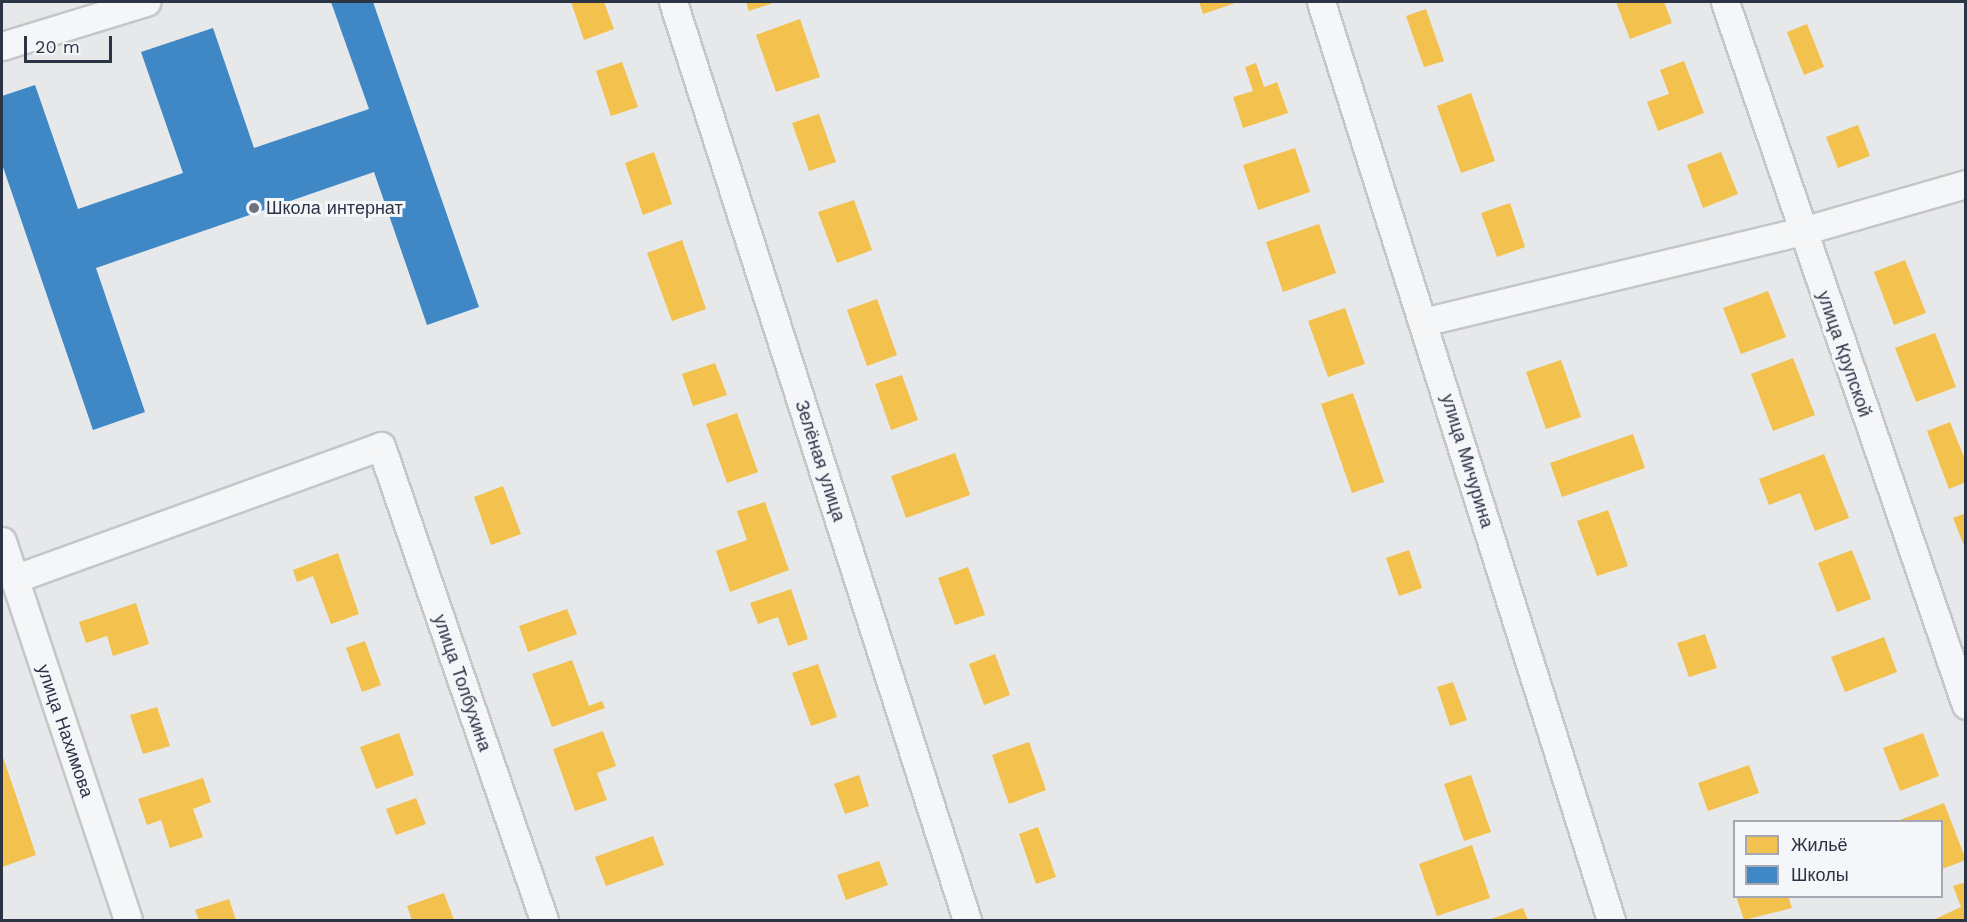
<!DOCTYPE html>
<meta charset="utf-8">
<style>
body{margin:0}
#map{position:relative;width:1967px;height:922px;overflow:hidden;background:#e6e8ea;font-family:"Work Sans",sans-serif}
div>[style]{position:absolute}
.homes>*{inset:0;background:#f2c14e}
.schools>*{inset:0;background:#3f88c5}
.roads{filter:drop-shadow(2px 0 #c4c6c8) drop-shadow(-2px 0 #c4c6c8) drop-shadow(0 2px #c4c6c8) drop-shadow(0 -2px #c4c6c8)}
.street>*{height:27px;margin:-13.5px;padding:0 13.5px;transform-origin:13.5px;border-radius:13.5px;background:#f5f6f7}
.dots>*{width:16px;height:16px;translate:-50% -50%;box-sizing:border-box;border:3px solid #f4f6f9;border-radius:50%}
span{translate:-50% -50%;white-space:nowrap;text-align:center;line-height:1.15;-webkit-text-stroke:6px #f4f6f9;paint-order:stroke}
.poi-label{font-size:18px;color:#2b3445}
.left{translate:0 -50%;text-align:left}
.street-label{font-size:18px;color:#2b3445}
.frame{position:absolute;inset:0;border:3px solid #2b3445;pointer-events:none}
.legend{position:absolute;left:1733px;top:820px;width:210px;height:78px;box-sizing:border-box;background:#f4f6f9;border:2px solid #a4a8b1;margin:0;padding:8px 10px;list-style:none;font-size:18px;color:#2b3445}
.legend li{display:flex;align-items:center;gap:12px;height:30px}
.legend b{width:30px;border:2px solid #a4a8b1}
.scale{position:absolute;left:24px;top:36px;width:88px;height:27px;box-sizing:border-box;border:3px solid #2b3445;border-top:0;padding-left:8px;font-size:18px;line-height:21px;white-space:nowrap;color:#2b3445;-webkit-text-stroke:4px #f4f6f9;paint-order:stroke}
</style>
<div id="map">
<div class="homes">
<i style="clip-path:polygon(571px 2px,604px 2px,614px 29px,584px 40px)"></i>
<i style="clip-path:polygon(746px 2px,776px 2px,749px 11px)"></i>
<i style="clip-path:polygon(1199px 2px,1238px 2px,1203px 14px)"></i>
<i style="clip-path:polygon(1616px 2px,1664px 2px,1672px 23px,1630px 39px)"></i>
<i style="clip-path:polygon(1426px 9px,1444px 61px,1424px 67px,1406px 16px)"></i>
<i style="clip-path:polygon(800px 19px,820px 77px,776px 92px,756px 35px)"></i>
<i style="clip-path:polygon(1807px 24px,1824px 67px,1804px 75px,1787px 32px)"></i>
<i style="clip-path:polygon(1684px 61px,1704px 113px,1658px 131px,1647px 102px,1669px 94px,1660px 70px)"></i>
<i style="clip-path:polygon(622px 62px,638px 107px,611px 116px,596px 71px)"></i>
<i style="clip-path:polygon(1256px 63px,1264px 87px,1277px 82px,1288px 113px,1243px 128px,1233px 97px,1253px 91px,1245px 67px)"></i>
<i style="clip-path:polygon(1471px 93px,1495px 161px,1461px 173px,1437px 106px)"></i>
<i style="clip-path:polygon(819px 114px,836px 162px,809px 171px,792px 123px)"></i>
<i style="clip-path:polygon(1858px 125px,1870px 156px,1838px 168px,1826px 137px)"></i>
<i style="clip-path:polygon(1295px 148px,1310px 192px,1258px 210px,1243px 165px)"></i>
<i style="clip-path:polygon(654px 152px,672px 204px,643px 215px,625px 163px)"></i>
<i style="clip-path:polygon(1721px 152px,1738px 194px,1703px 208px,1687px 165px)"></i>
<i style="clip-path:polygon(854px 200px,872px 250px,837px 263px,818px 212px)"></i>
<i style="clip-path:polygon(1510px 203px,1525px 247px,1497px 257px,1481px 213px)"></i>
<i style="clip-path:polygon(1319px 224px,1336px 273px,1283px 292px,1266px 242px)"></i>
<i style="clip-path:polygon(682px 240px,706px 309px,672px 321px,647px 253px)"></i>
<i style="clip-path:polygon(1905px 260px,1926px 313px,1894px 325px,1874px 272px)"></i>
<i style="clip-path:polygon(1768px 291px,1786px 337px,1741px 354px,1723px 308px)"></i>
<i style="clip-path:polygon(877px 299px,897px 355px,867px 366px,847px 310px)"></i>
<i style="clip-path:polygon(1345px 308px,1365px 364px,1328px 377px,1308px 321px)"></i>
<i style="clip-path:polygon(1935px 333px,1956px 387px,1916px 402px,1895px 348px)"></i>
<i style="clip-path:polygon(1793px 358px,1815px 415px,1773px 431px,1751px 374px)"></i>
<i style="clip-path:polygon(1561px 360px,1581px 417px,1546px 429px,1526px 372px)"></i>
<i style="clip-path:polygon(715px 363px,727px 395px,693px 406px,682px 374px)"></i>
<i style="clip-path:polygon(902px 375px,918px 420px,891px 430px,875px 384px)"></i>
<i style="clip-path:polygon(1353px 393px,1384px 482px,1352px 493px,1321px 404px)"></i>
<i style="clip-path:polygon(737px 413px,758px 472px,727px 483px,706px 424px)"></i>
<i style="clip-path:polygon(1950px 422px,1966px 462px,1966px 482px,1949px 489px,1927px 431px)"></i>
<i style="clip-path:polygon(1633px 434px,1645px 468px,1562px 497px,1550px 463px)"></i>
<i style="clip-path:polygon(955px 453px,970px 495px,906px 518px,891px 476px)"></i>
<i style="clip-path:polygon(1824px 454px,1849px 518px,1815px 531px,1800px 493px,1769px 505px,1759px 479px)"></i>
<i style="clip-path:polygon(503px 486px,521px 534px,491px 545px,474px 497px)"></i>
<i style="clip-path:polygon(765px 502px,789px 570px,730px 592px,716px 551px,747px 540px,737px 511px)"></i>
<i style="clip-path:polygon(1608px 510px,1628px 566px,1597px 576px,1577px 521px)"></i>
<i style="clip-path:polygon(1966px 513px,1966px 548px,1965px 548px,1953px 518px)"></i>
<i style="clip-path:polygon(1409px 550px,1422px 588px,1399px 596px,1386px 558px)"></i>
<i style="clip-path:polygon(1852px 550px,1871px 599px,1837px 612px,1818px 563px)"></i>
<i style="clip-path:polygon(338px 553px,359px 614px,331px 624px,313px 576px,297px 582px,293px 570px)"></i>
<i style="clip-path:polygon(968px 567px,985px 615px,955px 625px,938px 578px)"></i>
<i style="clip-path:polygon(791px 589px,808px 639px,788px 646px,778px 617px,758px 624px,750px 603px)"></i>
<i style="clip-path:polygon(136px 603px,149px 644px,113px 656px,107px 636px,86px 643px,79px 622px)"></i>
<i style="clip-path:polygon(567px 609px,577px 634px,528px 652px,519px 626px)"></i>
<i style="clip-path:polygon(1705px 634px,1717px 668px,1689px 677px,1677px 643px)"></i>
<i style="clip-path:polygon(1884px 637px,1897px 672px,1845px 692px,1831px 657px)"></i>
<i style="clip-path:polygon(365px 641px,381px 685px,362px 692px,346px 648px)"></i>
<i style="clip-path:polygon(995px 654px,1010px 695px,984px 705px,969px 664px)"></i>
<i style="clip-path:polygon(572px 660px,589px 706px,602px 701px,605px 708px,552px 727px,532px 674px)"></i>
<i style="clip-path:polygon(818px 664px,837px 717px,811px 726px,792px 673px)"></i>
<i style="clip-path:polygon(1453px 682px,1467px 720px,1450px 726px,1437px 687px)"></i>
<i style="clip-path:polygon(157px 707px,170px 746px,143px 754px,130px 715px)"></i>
<i style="clip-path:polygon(603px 731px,616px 766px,597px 773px,607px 800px,575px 811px,553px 749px)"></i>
<i style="clip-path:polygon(399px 733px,414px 775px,376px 789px,360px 747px)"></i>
<i style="clip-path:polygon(1923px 733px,1939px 776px,1900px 791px,1883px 748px)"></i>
<i style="clip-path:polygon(1029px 742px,1046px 790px,1009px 804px,992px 755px)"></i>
<i style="clip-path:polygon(2px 754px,36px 855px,2px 867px)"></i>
<i style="clip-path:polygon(1749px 765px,1759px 793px,1708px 811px,1698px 783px)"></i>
<i style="clip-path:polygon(859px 775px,869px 806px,845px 814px,834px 784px)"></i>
<i style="clip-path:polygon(1471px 775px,1491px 832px,1464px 841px,1444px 784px)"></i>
<i style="clip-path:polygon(203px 778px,211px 802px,193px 809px,203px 837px,170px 848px,161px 820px,147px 825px,138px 799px)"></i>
<i style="clip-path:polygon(416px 798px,426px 824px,396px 835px,386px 809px)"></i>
<i style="clip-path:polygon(1944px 803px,1966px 860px,1942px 869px,1942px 822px,1897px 821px)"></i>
<i style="clip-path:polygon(1038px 827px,1056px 877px,1036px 884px,1019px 834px)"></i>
<i style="clip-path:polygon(653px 836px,664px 865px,606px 886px,595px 857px)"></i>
<i style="clip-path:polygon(1472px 845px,1490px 898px,1437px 916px,1419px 864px)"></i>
<i style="clip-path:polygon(879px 861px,888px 885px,846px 900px,837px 875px)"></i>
<i style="clip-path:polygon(1966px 882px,1966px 920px,1933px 920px,1961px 907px,1953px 886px)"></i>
<i style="clip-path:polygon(444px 893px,454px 920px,412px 920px,407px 906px)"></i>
<i style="clip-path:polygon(1736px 896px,1788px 896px,1792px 908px,1744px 920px)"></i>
<i style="clip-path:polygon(229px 899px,236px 920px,199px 920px,195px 910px)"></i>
<i style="clip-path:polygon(1523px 908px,1528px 920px,1488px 920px)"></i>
</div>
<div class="schools">
<i style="clip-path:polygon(331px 2px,373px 2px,479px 307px,427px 325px,374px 172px,96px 268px,145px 412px,93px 430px,2px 164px,2px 96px,35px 85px,78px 209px,183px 173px,141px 52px,213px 28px,254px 148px,369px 109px)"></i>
</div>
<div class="roads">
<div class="street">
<i style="left:673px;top:2px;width:964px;rotate:72.24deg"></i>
<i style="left:1321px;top:2px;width:963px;rotate:72.47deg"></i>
<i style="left:1725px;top:2px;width:743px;rotate:71.08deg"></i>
<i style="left:2px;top:46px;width:151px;rotate:-17deg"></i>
<i style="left:1423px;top:322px;width:390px;rotate:-13.5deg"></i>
<i style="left:1802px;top:231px;width:171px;rotate:-16deg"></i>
<i style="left:2px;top:541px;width:399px;rotate:71.6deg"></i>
<i style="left:14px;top:579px;width:390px;rotate:-19.9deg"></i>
<i style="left:381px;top:446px;width:501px;rotate:71.02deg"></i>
</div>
</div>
<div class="dots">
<i style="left:254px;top:208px;background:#6c737f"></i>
</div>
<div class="poi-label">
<span class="left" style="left:266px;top:208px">Школа интернат</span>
</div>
<div class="street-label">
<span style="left:1844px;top:354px;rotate:71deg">улица Крупской</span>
<span style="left:820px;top:461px;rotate:72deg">Зелёная улица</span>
<span style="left:1467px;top:461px;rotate:73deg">улица Мичурина</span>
<span style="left:462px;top:683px;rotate:71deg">улица Толбухина</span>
<span style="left:65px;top:731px;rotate:71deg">улица Нахимова</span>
</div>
<div class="frame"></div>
<ul class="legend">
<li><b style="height:16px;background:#f2c14e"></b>Жильё</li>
<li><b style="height:16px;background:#3f88c5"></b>Школы</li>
</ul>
<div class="scale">20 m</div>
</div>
